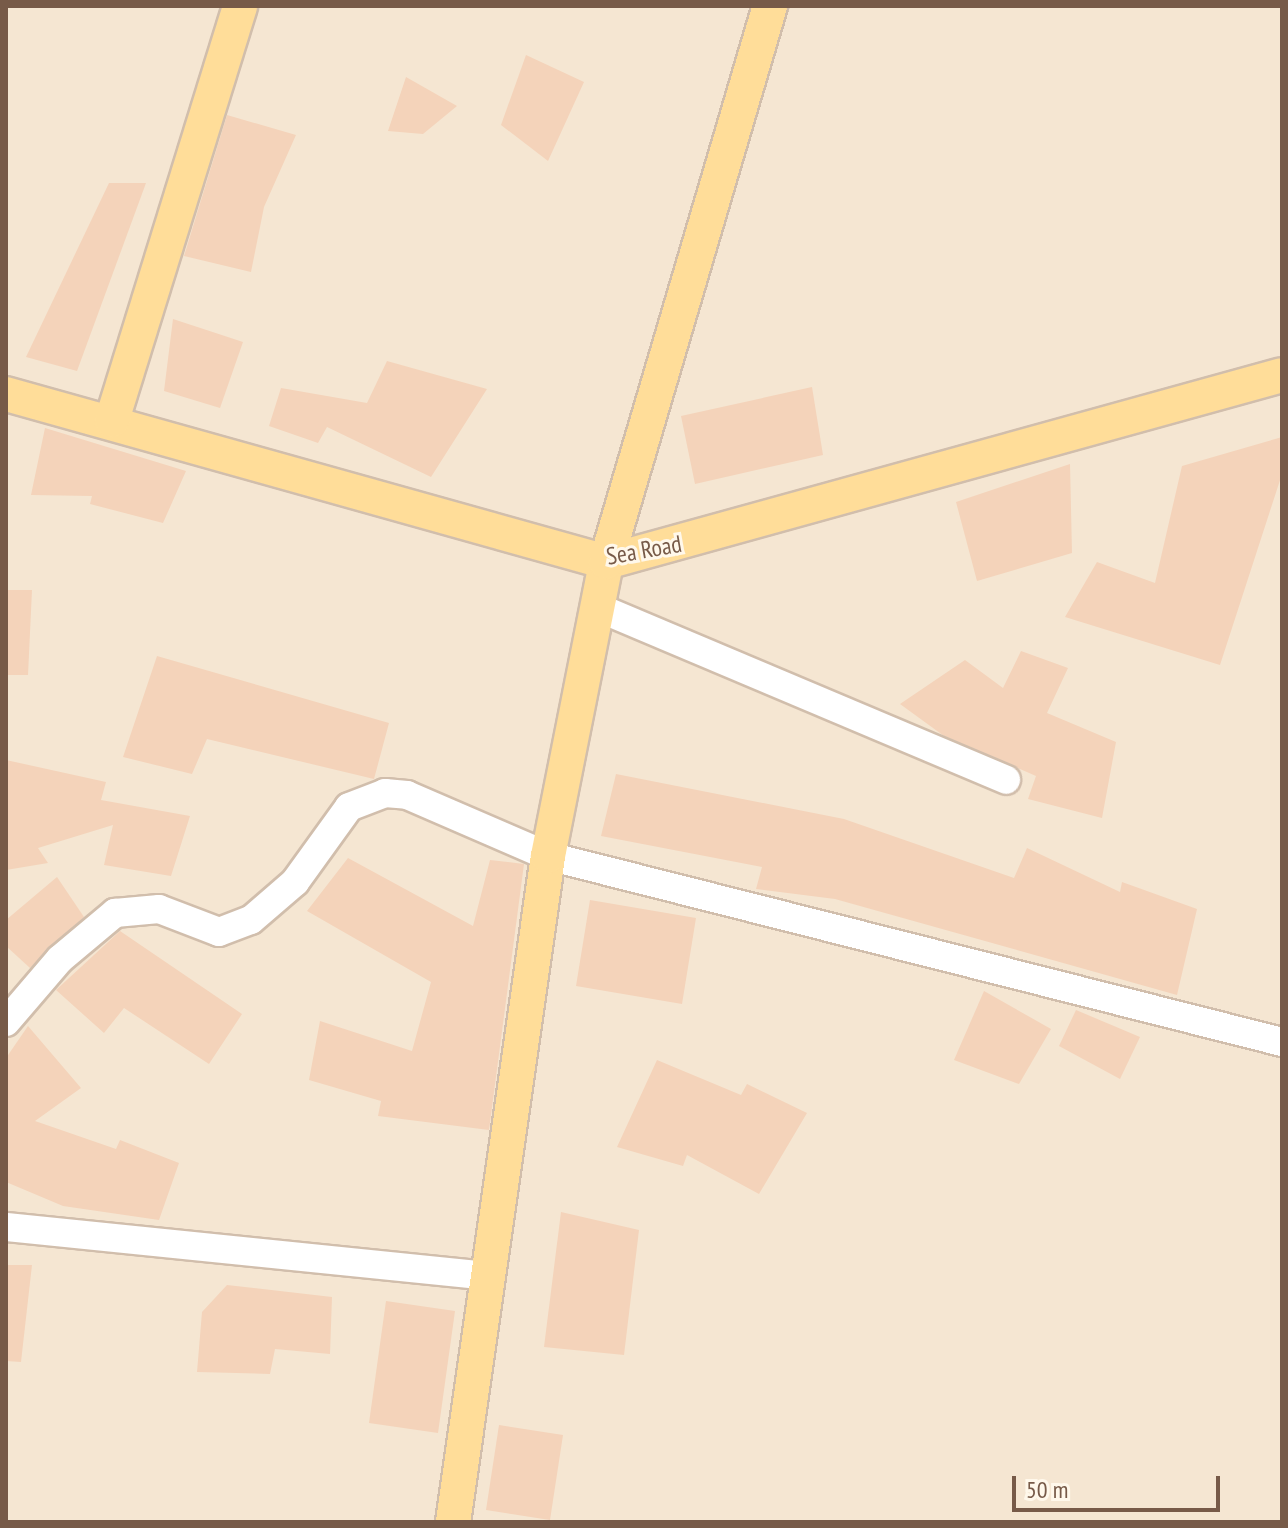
<!DOCTYPE html>
<style>
body{margin:0}
#map{position:relative;width:1288px;height:1528px;overflow:hidden;background:#fdf4e4;font-family:"PT Sans Narrow",sans-serif}
div>[style]{position:absolute}
.residential>*{inset:0;background:#f5e6d2}
.building>*{inset:0;background:#f4d3ba}
.roads{filter:drop-shadow(2px 0 #d1beac) drop-shadow(-2px 0 #d1beac) drop-shadow(0 2px #d1beac) drop-shadow(0 -2px #d1beac)}
.minor>*{height:28px;margin:-14px;padding:0 14px;transform-origin:14px;border-radius:14px;background:#fff}
.major>*{height:34px;margin:-17px;padding:0 17px;transform-origin:17px;border-radius:17px;background:#fd9}
span{translate:-50% -50%;white-space:nowrap;text-align:center;line-height:1.15;-webkit-text-stroke:6px #fff8eb;paint-order:stroke}
.street-label{font-size:24px;color:#775a48}
.frame{position:absolute;inset:0;border:8px solid #775a48;pointer-events:none}
.scale{position:absolute;left:1012px;top:1476px;width:208px;height:36px;box-sizing:border-box;border:4px solid #775a48;border-top:0;padding-left:10px;font-size:24px;line-height:28px;white-space:nowrap;color:#775a48;-webkit-text-stroke:6px #fff8eb;paint-order:stroke}
</style>
<div id="map">
<div class="residential">
<i style="clip-path:polygon(6px 6px,1282px 6px,1282px 1522px,6px 1522px)"></i>
</div>
<div class="building">
<i style="clip-path:polygon(526px 55px,584px 82px,548px 161px,501px 125px)"></i>
<i style="clip-path:polygon(406px 77px,457px 106px,423px 134px,388px 131px)"></i>
<i style="clip-path:polygon(227px 115px,296px 135px,264px 207px,251px 272px,184px 256px)"></i>
<i style="clip-path:polygon(109px 183px,146px 183px,77px 371px,26px 357px)"></i>
<i style="clip-path:polygon(173px 319px,243px 342px,220px 408px,164px 391px)"></i>
<i style="clip-path:polygon(387px 361px,487px 389px,431px 477px,327px 427px,318px 443px,269px 426px,281px 388px,367px 403px)"></i>
<i style="clip-path:polygon(812px 387px,823px 455px,695px 484px,681px 416px)"></i>
<i style="clip-path:polygon(45px 428px,186px 471px,163px 523px,90px 504px,92px 496px,31px 495px)"></i>
<i style="clip-path:polygon(1282px 437px,1282px 474px,1220px 665px,1065px 617px,1097px 562px,1155px 583px,1182px 466px)"></i>
<i style="clip-path:polygon(1070px 464px,1072px 553px,977px 581px,956px 502px)"></i>
<i style="clip-path:polygon(6px 590px,32px 590px,28px 675px,6px 675px)"></i>
<i style="clip-path:polygon(1021px 651px,1068px 668px,1047px 713px,1116px 742px,1102px 818px,1028px 799px,1036px 776px,944px 736px,900px 704px,965px 660px,1003px 688px)"></i>
<i style="clip-path:polygon(157px 656px,389px 723px,374px 779px,207px 739px,192px 774px,123px 757px)"></i>
<i style="clip-path:polygon(6px 760px,106px 782px,101px 800px,190px 816px,171px 876px,104px 865px,113px 825px,38px 848px,48px 863px,6px 870px)"></i>
<i style="clip-path:polygon(616px 774px,844px 819px,1014px 878px,1027px 848px,1120px 892px,1122px 882px,1197px 909px,1177px 995px,835px 899px,756px 889px,762px 867px,601px 836px)"></i>
<i style="clip-path:polygon(348px 858px,473px 926px,490px 860px,524px 864px,489px 1130px,378px 1116px,381px 1101px,309px 1080px,320px 1021px,412px 1051px,431px 982px,307px 911px)"></i>
<i style="clip-path:polygon(57px 877px,84px 917px,30px 968px,6px 946px,6px 920px)"></i>
<i style="clip-path:polygon(590px 900px,696px 918px,682px 1004px,576px 986px)"></i>
<i style="clip-path:polygon(120px 931px,242px 1014px,209px 1064px,124px 1008px,104px 1033px,56px 990px)"></i>
<i style="clip-path:polygon(984px 991px,1051px 1029px,1019px 1084px,954px 1060px)"></i>
<i style="clip-path:polygon(1076px 1010px,1140px 1037px,1120px 1079px,1059px 1046px)"></i>
<i style="clip-path:polygon(28px 1026px,81px 1088px,35px 1121px,116px 1149px,120px 1140px,179px 1163px,159px 1220px,63px 1206px,6px 1182px,6px 1058px)"></i>
<i style="clip-path:polygon(657px 1060px,741px 1095px,747px 1084px,807px 1113px,759px 1194px,687px 1155px,683px 1166px,617px 1147px)"></i>
<i style="clip-path:polygon(561px 1212px,639px 1230px,624px 1355px,544px 1347px)"></i>
<i style="clip-path:polygon(6px 1265px,32px 1265px,21px 1362px,6px 1361px)"></i>
<i style="clip-path:polygon(227px 1285px,332px 1297px,330px 1354px,275px 1349px,270px 1374px,197px 1372px,202px 1312px)"></i>
<i style="clip-path:polygon(386px 1301px,455px 1311px,438px 1433px,369px 1423px)"></i>
<i style="clip-path:polygon(499px 1425px,563px 1435px,550px 1520px,486px 1510px)"></i>
</div>
<div class="roads">
<div class="minor">
<i style="left:597px;top:607px;width:444px;rotate:22.9deg"></i>
<i style="left:6px;top:1022px;width:83px;rotate:-49.4deg"></i>
<i style="left:60px;top:959px;width:72px;rotate:-39.9deg"></i>
<i style="left:115px;top:913px;width:44px;rotate:-5.2deg"></i>
<i style="left:159px;top:909px;width:64px;rotate:21deg"></i>
<i style="left:219px;top:932px;width:34px;rotate:-21deg"></i>
<i style="left:251px;top:920px;width:58px;rotate:-40.8deg"></i>
<i style="left:295px;top:882px;width:92px;rotate:-54.2deg"></i>
<i style="left:349px;top:807px;width:39px;rotate:-21deg"></i>
<i style="left:385px;top:793px;width:22px;rotate:5deg"></i>
<i style="left:407px;top:795px;width:154px;rotate:23.4deg"></i>
<i style="left:548px;top:856px;width:757px;rotate:14.22deg"></i>
<i style="left:6px;top:1227px;width:482px;rotate:5.8deg"></i>
</div>
<div class="major">
<i style="left:6px;top:394px;width:623px;rotate:15.64deg"></i>
<i style="left:606px;top:562px;width:701px;rotate:-15.46deg"></i>
<i style="left:112px;top:420px;width:433px;rotate:-72.8deg"></i>
<i style="left:453px;top:1522px;width:673px;rotate:-81.88deg"></i>
<i style="left:548px;top:856px;width:300px;rotate:-78.8deg"></i>
<i style="left:606px;top:562px;width:580px;rotate:-73.57deg"></i>
</div>
</div>
<div class="street-label">
<span style="left:644px;top:550px;rotate:-10deg">Sea Road</span>
</div>
<div class="frame"></div>
<div class="scale">50 m</div>
</div>
